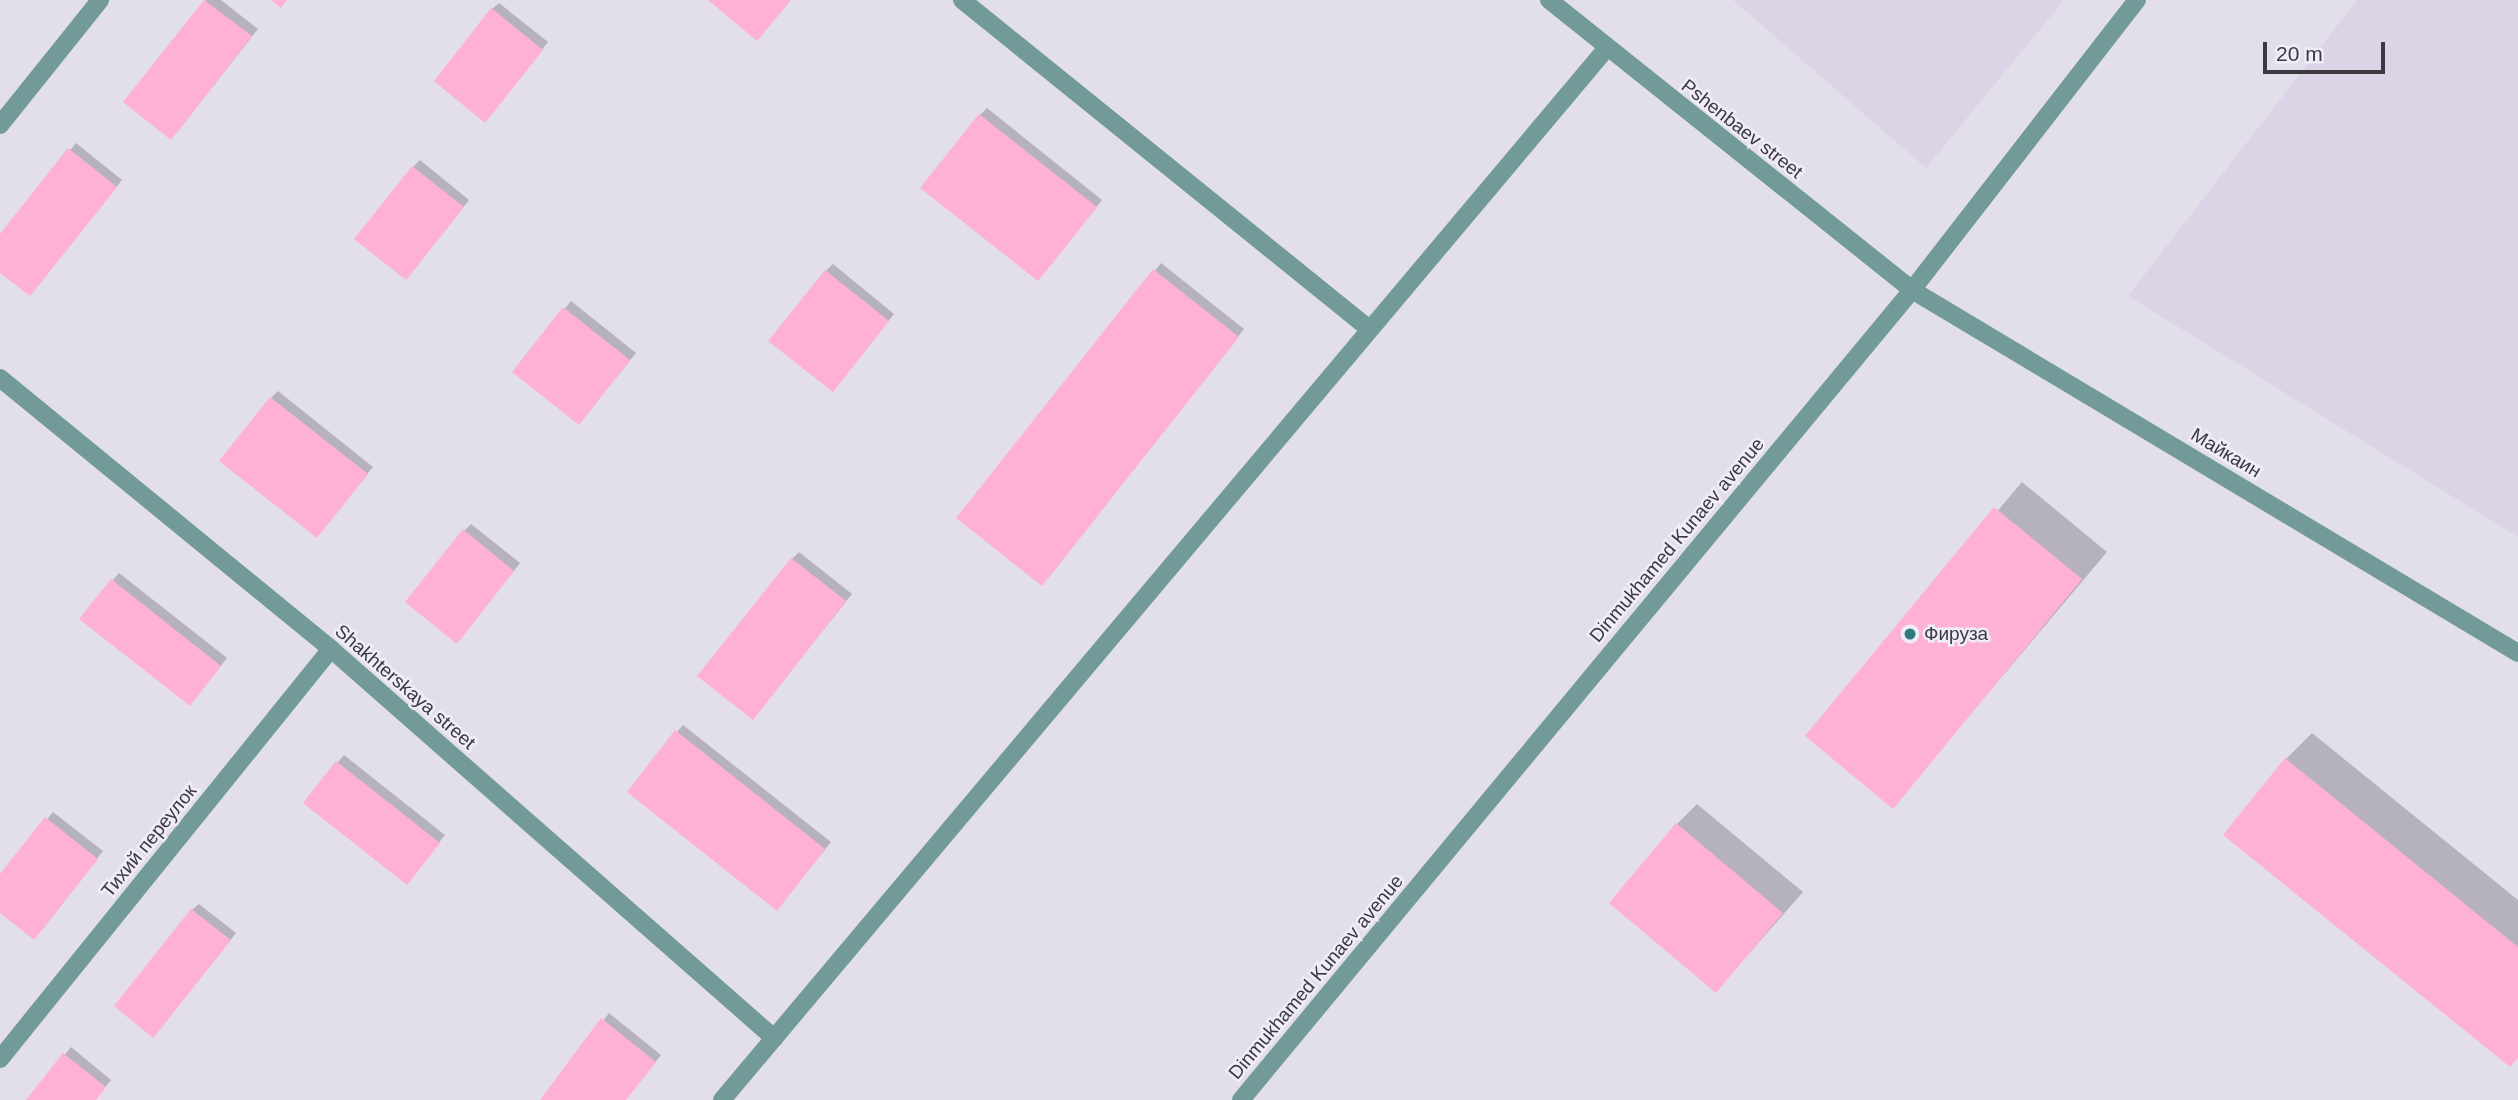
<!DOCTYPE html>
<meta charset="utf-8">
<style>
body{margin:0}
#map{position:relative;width:2518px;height:1100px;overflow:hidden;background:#e3dfea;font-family:Arial,sans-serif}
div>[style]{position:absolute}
.built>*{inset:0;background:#dad4e6}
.shadow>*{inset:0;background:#0003}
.building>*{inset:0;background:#feb1d2}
.minor>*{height:18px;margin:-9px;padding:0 9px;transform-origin:9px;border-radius:9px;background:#729a99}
.dots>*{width:19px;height:19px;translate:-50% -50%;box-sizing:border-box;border:4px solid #f0ecf8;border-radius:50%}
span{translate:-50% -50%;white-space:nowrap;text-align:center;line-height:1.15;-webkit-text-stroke:5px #f0ecf8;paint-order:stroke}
.street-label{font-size:19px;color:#3b3a3e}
.poi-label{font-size:19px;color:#3b3a3e}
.left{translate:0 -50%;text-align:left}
.scale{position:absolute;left:2263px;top:42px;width:122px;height:32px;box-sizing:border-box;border:4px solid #3b3a3e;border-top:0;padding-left:9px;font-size:21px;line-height:24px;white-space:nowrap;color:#3b3a3e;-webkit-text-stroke:5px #f0ecf8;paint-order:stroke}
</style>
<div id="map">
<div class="built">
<i style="clip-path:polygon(1733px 0,2064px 0,1926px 168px)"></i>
<i style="clip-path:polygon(2357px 0,2518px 0,2518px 537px,2128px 296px)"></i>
</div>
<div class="shadow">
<i style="clip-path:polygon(206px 0,221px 0,258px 29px,178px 131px,126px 102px)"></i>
<i style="clip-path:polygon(499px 3px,548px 42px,492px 113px,492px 9px)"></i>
<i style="clip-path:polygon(987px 108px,1102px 200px,1045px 272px,980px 115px)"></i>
<i style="clip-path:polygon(76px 143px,122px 180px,37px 287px,0 270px,0 237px)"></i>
<i style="clip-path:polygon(420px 160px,469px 200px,413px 271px,413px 167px)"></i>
<i style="clip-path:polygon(1161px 263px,1244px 329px,1049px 577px,958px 518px)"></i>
<i style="clip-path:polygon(833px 264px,894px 314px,839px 383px,826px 271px)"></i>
<i style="clip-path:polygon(571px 301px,636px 353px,585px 416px,514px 372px)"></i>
<i style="clip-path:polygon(278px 391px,373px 467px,323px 529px,271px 398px)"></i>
<i style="clip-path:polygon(2022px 482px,2107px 552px,1893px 806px,1807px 736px)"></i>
<i style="clip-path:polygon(471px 524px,520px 563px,463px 635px,464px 531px)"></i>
<i style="clip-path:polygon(799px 552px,852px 594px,759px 711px,792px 559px)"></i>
<i style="clip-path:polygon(119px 573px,227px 658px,196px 697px,81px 618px)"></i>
<i style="clip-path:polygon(683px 725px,831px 842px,783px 902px,677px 732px)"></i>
<i style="clip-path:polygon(2312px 733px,2518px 900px,2518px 1057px,2286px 759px)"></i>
<i style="clip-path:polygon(344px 755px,445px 835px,413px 876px,305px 802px)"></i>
<i style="clip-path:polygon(1697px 804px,1803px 892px,1716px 991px,1677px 824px)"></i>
<i style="clip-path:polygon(53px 812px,103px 851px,41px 931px,0 911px,0 877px)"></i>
<i style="clip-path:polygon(199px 904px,236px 933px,160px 1029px,192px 910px)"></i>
<i style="clip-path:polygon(609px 1013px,661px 1055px,625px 1100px,543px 1100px)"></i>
<i style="clip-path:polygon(71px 1047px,111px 1080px,95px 1100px,28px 1100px)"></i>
</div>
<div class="building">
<i style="clip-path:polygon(204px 0,252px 36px,171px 140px,123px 102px)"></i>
<i style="clip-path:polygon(271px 0,287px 0,281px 8px)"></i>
<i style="clip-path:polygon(708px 0,791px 0,757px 41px)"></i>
<i style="clip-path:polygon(491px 8px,543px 50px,485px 123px,434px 81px)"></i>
<i style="clip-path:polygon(979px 114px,1097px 207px,1038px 281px,920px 188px)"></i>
<i style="clip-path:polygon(68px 148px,117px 187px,30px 296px,0 273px,0 234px)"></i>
<i style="clip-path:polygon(412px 166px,464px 207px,406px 280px,354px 239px)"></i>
<i style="clip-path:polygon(1153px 269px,1239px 337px,1042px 586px,956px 518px)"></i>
<i style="clip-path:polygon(825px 270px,889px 321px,833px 392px,768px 341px)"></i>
<i style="clip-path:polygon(563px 307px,630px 360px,579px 425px,512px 372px)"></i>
<i style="clip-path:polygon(270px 397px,368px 474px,317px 538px,219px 461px)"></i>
<i style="clip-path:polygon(1994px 507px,2082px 579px,1893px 809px,1805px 736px)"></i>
<i style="clip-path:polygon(463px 529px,514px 571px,457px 644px,405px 602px)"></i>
<i style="clip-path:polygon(791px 558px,846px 601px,753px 720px,697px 676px)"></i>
<i style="clip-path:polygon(111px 579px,221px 666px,190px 706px,79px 619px)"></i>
<i style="clip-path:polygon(675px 730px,825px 849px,777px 911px,627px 792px)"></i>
<i style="clip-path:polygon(2285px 758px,2518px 947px,2518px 1058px,2510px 1067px,2223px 835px)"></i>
<i style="clip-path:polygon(336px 761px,440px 843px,407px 885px,303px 803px)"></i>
<i style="clip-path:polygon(45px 817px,98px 859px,34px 940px,0 913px,0 874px)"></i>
<i style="clip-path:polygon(1676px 823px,1783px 913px,1716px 993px,1609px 903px)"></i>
<i style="clip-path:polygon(191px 909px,231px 940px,153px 1038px,114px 1006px)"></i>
<i style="clip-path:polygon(601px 1018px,656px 1062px,626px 1100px,540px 1100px)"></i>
<i style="clip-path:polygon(63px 1053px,106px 1087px,96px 1100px,26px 1100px)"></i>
</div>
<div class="minor">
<i style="left:962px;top:0;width:522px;rotate:38.93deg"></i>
<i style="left:1549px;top:0;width:465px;rotate:38.6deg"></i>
<i style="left:1912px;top:290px;width:706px;rotate:30.92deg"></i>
<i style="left:0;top:125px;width:160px;rotate:-51.3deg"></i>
<i style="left:0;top:378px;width:428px;rotate:39.3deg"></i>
<i style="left:331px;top:649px;width:590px;rotate:41.29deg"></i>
<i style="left:0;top:1059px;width:527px;rotate:-51.09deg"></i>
<i style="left:722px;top:1100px;width:1373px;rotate:-49.93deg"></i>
<i style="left:1241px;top:1100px;width:1052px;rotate:-50.36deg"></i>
<i style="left:1912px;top:290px;width:367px;rotate:-52.2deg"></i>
</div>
<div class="dots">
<i style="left:1910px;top:634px;background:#317a79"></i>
</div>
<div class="street-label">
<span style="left:1742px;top:129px;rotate:38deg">Pshenbaev street</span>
<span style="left:2226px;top:453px;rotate:31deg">Майкаин</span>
<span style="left:1677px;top:540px;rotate:-50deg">Dinmukhamed Kunaev avenue</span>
<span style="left:405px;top:687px;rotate:41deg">Shakhterskaya street</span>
<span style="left:149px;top:841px;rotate:-51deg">Тихий переулок</span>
<span style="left:1316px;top:977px;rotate:-50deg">Dinmukhamed Kunaev avenue</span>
</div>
<div class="poi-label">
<span class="left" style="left:1924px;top:634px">Фируза</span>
</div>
<div class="scale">20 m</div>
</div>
